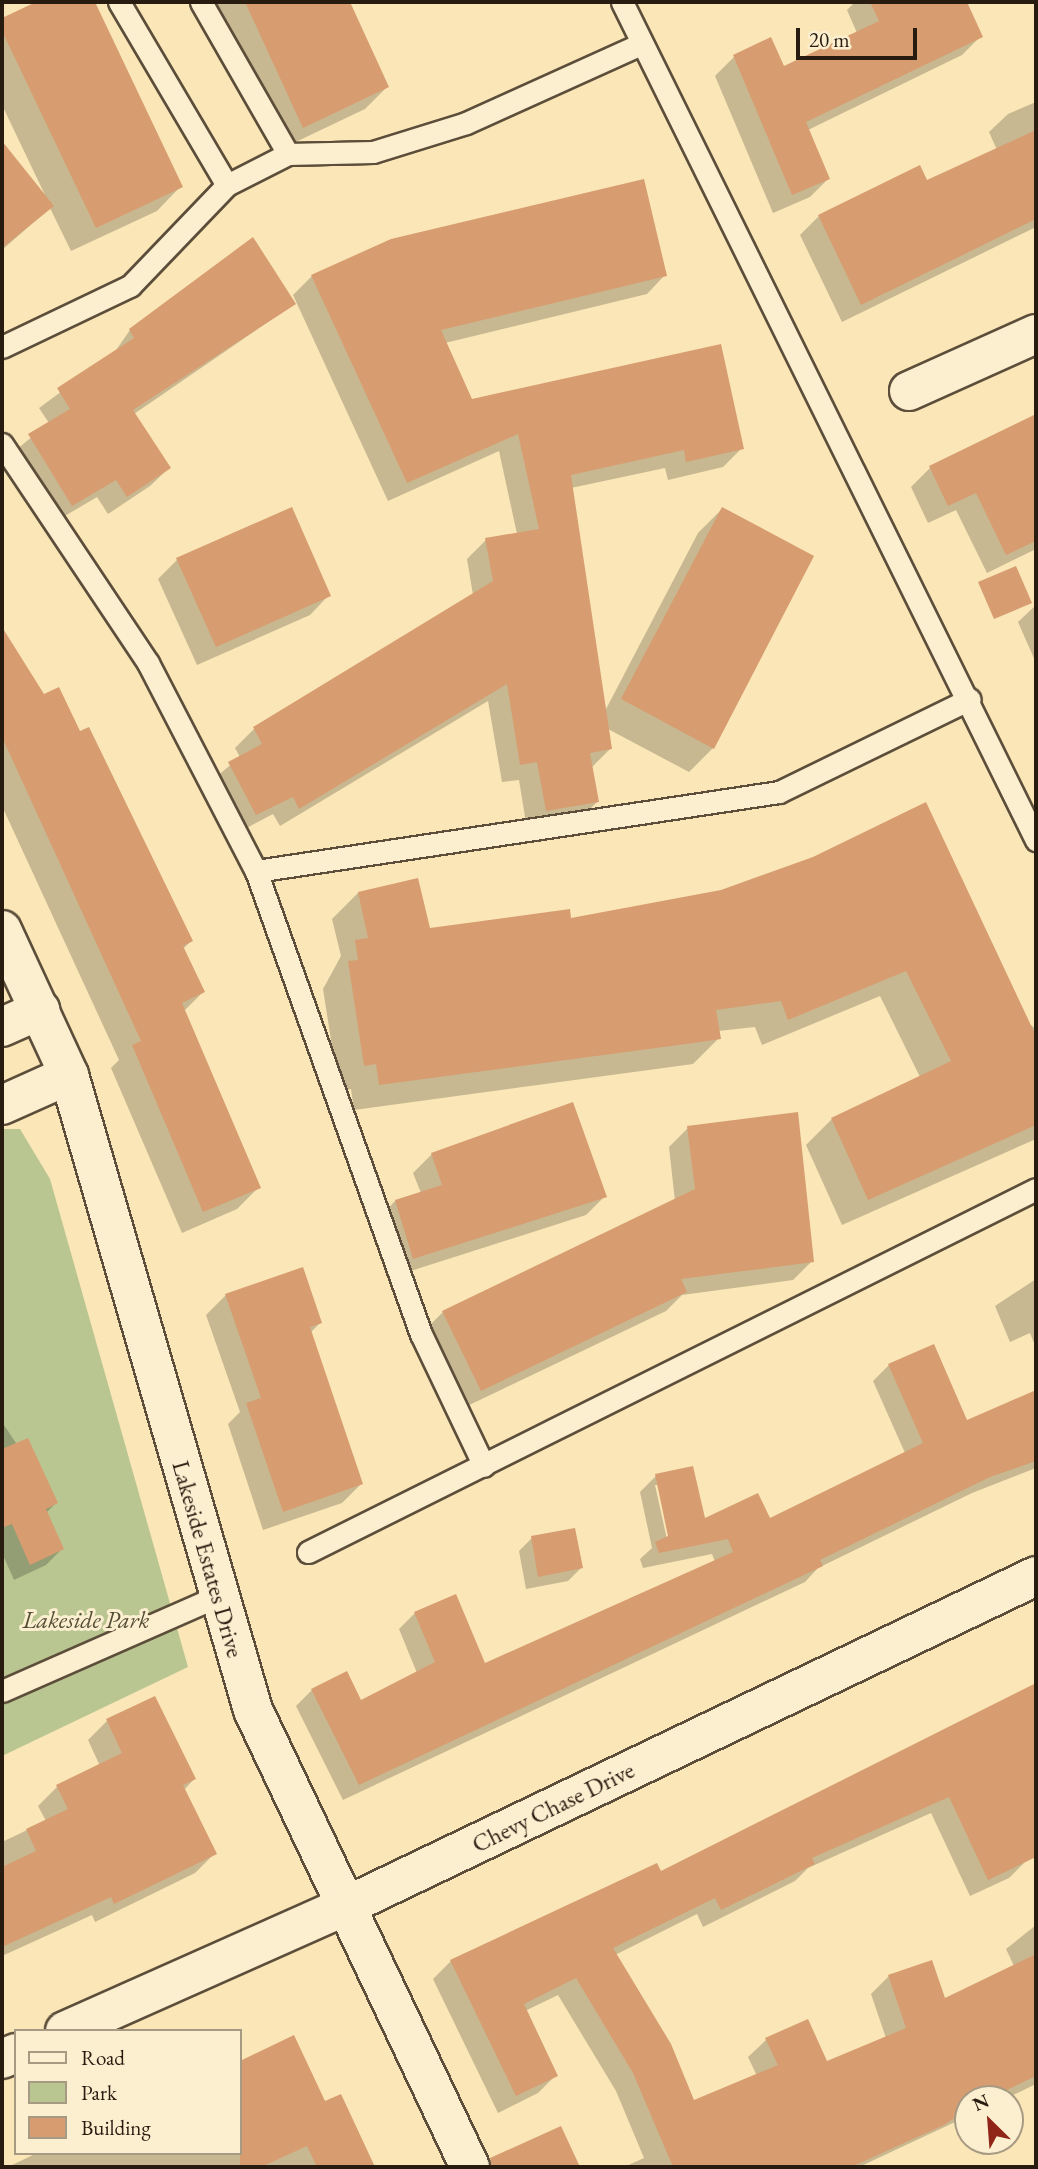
<!DOCTYPE html>
<style>
body{margin:0}
#map{position:relative;width:1038px;height:2169px;overflow:hidden;background:#fae6b6;font-family:"EB Garamond",serif}
div>[style]{position:absolute}
.green>*{inset:0;background:#bac691}
.shadow>*{inset:0;background:#0003}
.building>*{inset:0;background:#d79c70}
.roads{filter:drop-shadow(2px 0 #5c4e3a) drop-shadow(-2px 0 #5c4e3a) drop-shadow(0 2px #5c4e3a) drop-shadow(0 -2px #5c4e3a)}
.service>*{height:21px;margin:-10.5px;padding:0 10.5px;transform-origin:10.5px;border-radius:10.5px;background:#fcefd0}
.minor>*{height:38px;margin:-19px;padding:0 19px;transform-origin:19px;border-radius:19px;background:#fcefd0}
span{translate:-50% -50%;white-space:nowrap;text-align:center;line-height:1.15;-webkit-text-stroke:6px #fcefd0;paint-order:stroke}
.street-label{font-size:24px;color:#281b10}
.park-label{font-size:24px;color:#544e37;font-style:italic}
.frame{position:absolute;inset:0;border:4px solid #281b10;pointer-events:none}
.legend{position:absolute;left:14px;top:2029px;width:228px;height:126px;box-sizing:border-box;background:#fcefd0;border:2px solid #a79a83;margin:0;padding:9px 12px;list-style:none;font-size:21px;color:#281b10}
.legend li{display:flex;align-items:center;gap:14px;height:35px}
.legend b{width:35px;border:2px solid #a79a83}
.north{position:absolute;left:954px;top:2085px;width:70px;height:70px;box-sizing:border-box;background:#fcefd0;border:2px solid #a79a83;border-radius:50%;rotate:335deg;font-size:19px;font-weight:700;line-height:28px;text-align:center;color:#281b10}
.north::after{content:'';display:block;margin:auto;width:24px;height:32px;background:#8f2418;clip-path:polygon(50% 0,100% 100%,50% 72%,0 100%)}
.scale{position:absolute;left:796px;top:28px;width:121px;height:32px;box-sizing:border-box;border:4px solid #281b10;border-top:0;padding-left:9px;font-size:21px;line-height:24px;white-space:nowrap;color:#281b10;-webkit-text-stroke:5px #fcefd0;paint-order:stroke}
</style>
<div id="map">
<div class="green">
<i style="clip-path:polygon(2px 1129px,20px 1129px,50px 1179px,188px 1667px,2px 1756px)"></i>
</div>
<div class="shadow">
<i style="clip-path:polygon(40px 2px,93px 2px,181px 186px,157px 211px,71px 251px,50px 208px,2px 250px,2px 144px,45px 195px,2px 105px,2px 20px)"></i>
<i style="clip-path:polygon(212px 2px,347px 2px,387px 87px,365px 109px,281px 149px)"></i>
<i style="clip-path:polygon(855px 2px,965px 2px,981px 36px,962px 55px,808px 130px,828px 179px,810px 197px,773px 213px,715px 76px,734px 57px,783px 68px,857px 33px,847px 10px)"></i>
<i style="clip-path:polygon(1036px 102px,1036px 227px,842px 322px,800px 235px,819px 216px,919px 168px,927px 182px,997px 150px,989px 132px,1008px 114px)"></i>
<i style="clip-path:polygon(252px 240px,294px 304px,134px 414px,169px 468px,150px 486px,108px 514px,97px 497px,53px 523px,11px 454px,49px 423px,39px 408px,114px 353px,130px 330px)"></i>
<i style="clip-path:polygon(665px 275px,647px 294px,445px 343px,471px 401px,742px 448px,723px 467px,668px 480px,665px 468px,571px 488px,605px 711px,698px 533px,722px 509px,713px 748px,689px 772px,608px 729px,611px 748px,591px 768px,597px 802px,578px 821px,527px 829px,519px 780px,502px 782px,488px 701px,280px 826px,273px 814px,237px 833px,210px 782px,240px 757px,235px 748px,254px 729px,473px 595px,467px 559px,486px 540px,517px 534px,499px 451px,388px 501px,293px 295px,312px 276px)"></i>
<i style="clip-path:polygon(1036px 416px,1036px 549px,987px 573px,956px 510px,928px 523px,911px 487px,930px 468px)"></i>
<i style="clip-path:polygon(177px 560px,329px 595px,310px 615px,197px 665px,158px 579px)"></i>
<i style="clip-path:polygon(1036px 605px,1036px 663px,1018px 622px)"></i>
<i style="clip-path:polygon(2px 631px,44px 697px,79px 733px,191px 941px,183px 949px,203px 992px,184px 1011px,259px 1187px,237px 1209px,182px 1233px,111px 1068px,119px 1060px,2px 806px)"></i>
<i style="clip-path:polygon(813px 858px,1036px 1029px,1036px 1139px,842px 1225px,806px 1145px,832px 1119px,920px 1077px,880px 996px,762px 1045px,755px 1027px,718px 1031px,719px 1038px,693px 1064px,354px 1110px,351px 1089px,339px 1091px,323px 989px,341px 956px,332px 919px,358px 893px,428px 930px,569px 920px,722px 891px)"></i>
<i style="clip-path:polygon(688px 1128px,812px 1261px,793px 1280px,682px 1295px,666px 1311px,461px 1409px,424px 1331px,443px 1312px,675px 1201px,669px 1147px)"></i>
<i style="clip-path:polygon(432px 1154px,605px 1196px,586px 1215px,395px 1276px,377px 1220px,395px 1201px,421px 1193px,413px 1173px)"></i>
<i style="clip-path:polygon(1036px 1279px,1036px 1348px,1030px 1333px,1010px 1342px,995px 1306px)"></i>
<i style="clip-path:polygon(226px 1295px,320px 1323px,310px 1333px,361px 1484px,342px 1503px,263px 1530px,228px 1424px,240px 1412px,206px 1315px)"></i>
<i style="clip-path:polygon(evenodd,889px 1365px,966px 1422px,1036px 1392px,1036px 1468px,972px 1493px,818px 1568px,805px 1582px,343px 1800px,296px 1706px,312px 1690px,360px 1702px,417px 1673px,399px 1629px,415px 1613px,484px 1665px,715px 1562px,712px 1554px,643px 1568px,640px 1559px,652px 1548px,640px 1492px,656px 1476px,703px 1521px,769px 1520px,905px 1453px,873px 1381px,889px 1365px,655px 1485px,659px 1485px,672px 1544px,668px 1544px,655px 1485px)"></i>
<i style="clip-path:polygon(2px 1422px,56px 1503px,46px 1513px,62px 1549px,46px 1565px,14px 1580px,2px 1553px)"></i>
<i style="clip-path:polygon(532px 1538px,581px 1568px,568px 1581px,526px 1589px,519px 1551px)"></i>
<i style="clip-path:polygon(1036px 1685px,1036px 1831px,1018px 1839px,1027px 1860px,1009px 1878px,970px 1896px,931px 1813px,808px 1868px,795px 1881px,703px 1927px,697px 1914px,615px 1955px,693px 2102px,757px 2076px,748px 2057px,766px 2040px,826px 2064px,886px 2038px,871px 1994px,889px 1976px,944px 2000px,1014px 1966px,1006px 1949px,1036px 1925px,1036px 2084px,1005px 2099px,968px 2099px,968px 2116px,859px 2167px,624px 2167px,644px 2158px,616px 2091px,558px 1995px,525px 2011px,556px 2075px,538px 2093px,498px 2113px,433px 1979px,451px 1961px,660px 1874px)"></i>
<i style="clip-path:polygon(107px 1721px,194px 1779px,184px 1790px,215px 1853px,195px 1873px,95px 1922px,92px 1915px,2px 1956px,2px 1842px,46px 1821px,38px 1806px,57px 1787px,100px 1766px,88px 1740px)"></i>
<i style="clip-path:polygon(293px 2038px,324px 2104px,340px 2096px,373px 2167px,8px 2167px,37px 2153px,240px 2153px,240px 2064px)"></i>
</div>
<div class="building">
<i style="clip-path:polygon(36px 2px,95px 2px,183px 187px,96px 228px,2px 31px,2px 18px)"></i>
<i style="clip-path:polygon(245px 2px,350px 2px,389px 87px,303px 128px)"></i>
<i style="clip-path:polygon(870px 2px,967px 2px,983px 37px,806px 122px,830px 179px,792px 195px,733px 55px,771px 37px,784px 66px,879px 21px)"></i>
<i style="clip-path:polygon(1036px 130px,1036px 219px,861px 305px,818px 215px,920px 165px,927px 180px)"></i>
<i style="clip-path:polygon(2px 141px,54px 206px,2px 248px)"></i>
<i style="clip-path:polygon(644px 179px,667px 276px,441px 330px,472px 399px,721px 344px,744px 449px,686px 462px,684px 450px,571px 475px,612px 749px,590px 753px,599px 802px,546px 811px,537px 762px,520px 765px,507px 684px,299px 809px,293px 797px,256px 815px,228px 762px,262px 744px,253px 727px,493px 581px,485px 538px,539px 529px,518px 434px,407px 483px,311px 275px,391px 239px)"></i>
<i style="clip-path:polygon(253px 237px,296px 304px,133px 410px,171px 468px,127px 497px,116px 480px,72px 506px,28px 434px,70px 409px,57px 388px,134px 338px,129px 329px)"></i>
<i style="clip-path:polygon(1036px 414px,1036px 541px,1006px 555px,976px 493px,948px 506px,929px 466px)"></i>
<i style="clip-path:polygon(292px 507px,331px 596px,216px 647px,176px 558px)"></i>
<i style="clip-path:polygon(722px 507px,814px 556px,714px 749px,621px 699px)"></i>
<i style="clip-path:polygon(1016px 566px,1032px 603px,994px 619px,978px 582px)"></i>
<i style="clip-path:polygon(2px 627px,44px 694px,59px 687px,80px 731px,89px 727px,193px 941px,183px 946px,205px 992px,182px 1003px,261px 1188px,203px 1212px,132px 1045px,141px 1041px,2px 737px)"></i>
<i style="clip-path:polygon(926px 802px,1036px 1036px,1036px 1125px,868px 1200px,831px 1118px,951px 1061px,906px 971px,788px 1020px,781px 1001px,716px 1010px,721px 1039px,701px 1042px,379px 1085px,376px 1064px,364px 1066px,348px 961px,358px 960px,355px 940px,368px 938px,358px 892px,418px 878px,430px 928px,570px 909px,571px 918px,721px 890px,813px 857px)"></i>
<i style="clip-path:polygon(573px 1102px,607px 1197px,413px 1259px,395px 1200px,442px 1185px,431px 1153px)"></i>
<i style="clip-path:polygon(798px 1112px,814px 1262px,681px 1279px,687px 1292px,481px 1391px,442px 1311px,695px 1189px,687px 1126px)"></i>
<i style="clip-path:polygon(303px 1267px,322px 1323px,310px 1327px,363px 1484px,283px 1512px,246px 1403px,261px 1398px,225px 1294px)"></i>
<i style="clip-path:polygon(934px 1344px,967px 1420px,1036px 1390px,1036px 1461px,990px 1477px,820px 1560px,823px 1566px,359px 1785px,311px 1689px,347px 1671px,361px 1700px,435px 1662px,414px 1612px,456px 1594px,485px 1663px,733px 1552px,728px 1539px,659px 1553px,655px 1542px,668px 1536px,655px 1474px,693px 1466px,705px 1518px,758px 1493px,770px 1518px,923px 1443px,888px 1364px)"></i>
<i style="clip-path:polygon(28px 1438px,58px 1503px,46px 1509px,64px 1549px,30px 1565px,12px 1524px,2px 1528px,2px 1449px)"></i>
<i style="clip-path:polygon(575px 1528px,583px 1568px,538px 1577px,531px 1536px)"></i>
<i style="clip-path:polygon(1036px 1683px,1036px 1857px,988px 1880px,949px 1797px,812px 1858px,815px 1864px,721px 1910px,715px 1898px,613px 1948px,671px 2044px,694px 2100px,778px 2065px,765px 2038px,808px 2019px,827px 2061px,906px 2028px,888px 1975px,932px 1960px,945px 1998px,1036px 1954px,1036px 2076px,988px 2099px,968px 2099px,968px 2109px,944px 2125px,851px 2167px,673px 2167px,633px 2073px,576px 1978px,524px 2004px,558px 2076px,516px 2096px,450px 1960px,657px 1863px,661px 1871px)"></i>
<i style="clip-path:polygon(155px 1696px,196px 1779px,183px 1785px,217px 1854px,114px 1904px,111px 1897px,2px 1947px,2px 1867px,36px 1851px,26px 1829px,68px 1809px,56px 1785px,122px 1753px,106px 1719px)"></i>
<i style="clip-path:polygon(294px 2035px,325px 2101px,341px 2094px,375px 2167px,317px 2167px,307px 2146px,261px 2167px,240px 2167px,240px 2061px)"></i>
<i style="clip-path:polygon(561px 2126px,580px 2167px,492px 2167px,490px 2158px)"></i>
</div>
<div class="roads">
<div class="service">
<i style="left:119px;top:2px;width:212px;rotate:59.5deg"></i>
<i style="left:201px;top:2px;width:175px;rotate:60.2deg"></i>
<i style="left:622px;top:2px;width:935px;rotate:63.71deg"></i>
<i style="left:2px;top:347px;width:142px;rotate:-25.5deg"></i>
<i style="left:130px;top:286px;width:140px;rotate:-46.2deg"></i>
<i style="left:227px;top:185px;width:68px;rotate:-26.9deg"></i>
<i style="left:288px;top:154px;width:85px;rotate:-1.3deg"></i>
<i style="left:373px;top:152px;width:97px;rotate:-17.3deg"></i>
<i style="left:466px;top:123px;width:192px;rotate:-24.3deg"></i>
<i style="left:2px;top:444px;width:263px;rotate:56.3deg"></i>
<i style="left:148px;top:663px;width:234px;rotate:62.6deg"></i>
<i style="left:256px;top:871px;width:492px;rotate:70.4deg"></i>
<i style="left:421px;top:1334px;width:146px;rotate:64.5deg"></i>
<i style="left:256px;top:871px;width:529px;rotate:-8.59deg"></i>
<i style="left:779px;top:792px;width:212px;rotate:-26deg"></i>
<i style="left:308px;top:1552px;width:813px;rotate:-26.5deg"></i>
<i style="left:2px;top:1691px;width:234px;rotate:-23.7deg"></i>
</div>
<div class="minor">
<i style="left:909px;top:391px;width:139px;rotate:-24.2deg"></i>
<i style="left:2px;top:930px;width:160px;rotate:65.2deg"></i>
<i style="left:69px;top:1075px;width:661px;rotate:73.84deg"></i>
<i style="left:253px;top:1710px;width:506px;rotate:64.6deg"></i>
<i style="left:2px;top:1027px;width:42px;rotate:-24.1deg"></i>
<i style="left:2px;top:1105px;width:73px;rotate:-24.1deg"></i>
<i style="left:65px;top:2031px;width:305px;rotate:-24deg"></i>
<i style="left:344px;top:1907px;width:767px;rotate:-25.56deg"></i>
<i style="left:2px;top:2059px;width:15px;rotate:-23deg"></i>
</div>
</div>
<div class="street-label">
<span style="left:208px;top:1559px;rotate:74deg">Lakeside Estates Drive</span>
<span style="left:553px;top:1807px;rotate:-26deg">Chevy Chase Drive</span>
</div>
<div class="park-label">
<span style="left:86px;top:1620px">Lakeside Park</span>
</div>
<div class="frame"></div>
<ul class="legend">
<li><b style="height:9px;background:#fcefd0"></b>Road</li>
<li><b style="height:19px;background:#bac691"></b>Park</li>
<li><b style="height:19px;background:#d79c70"></b>Building</li>
</ul>
<div class="north">N</div>
<div class="scale">20 m</div>
</div>
